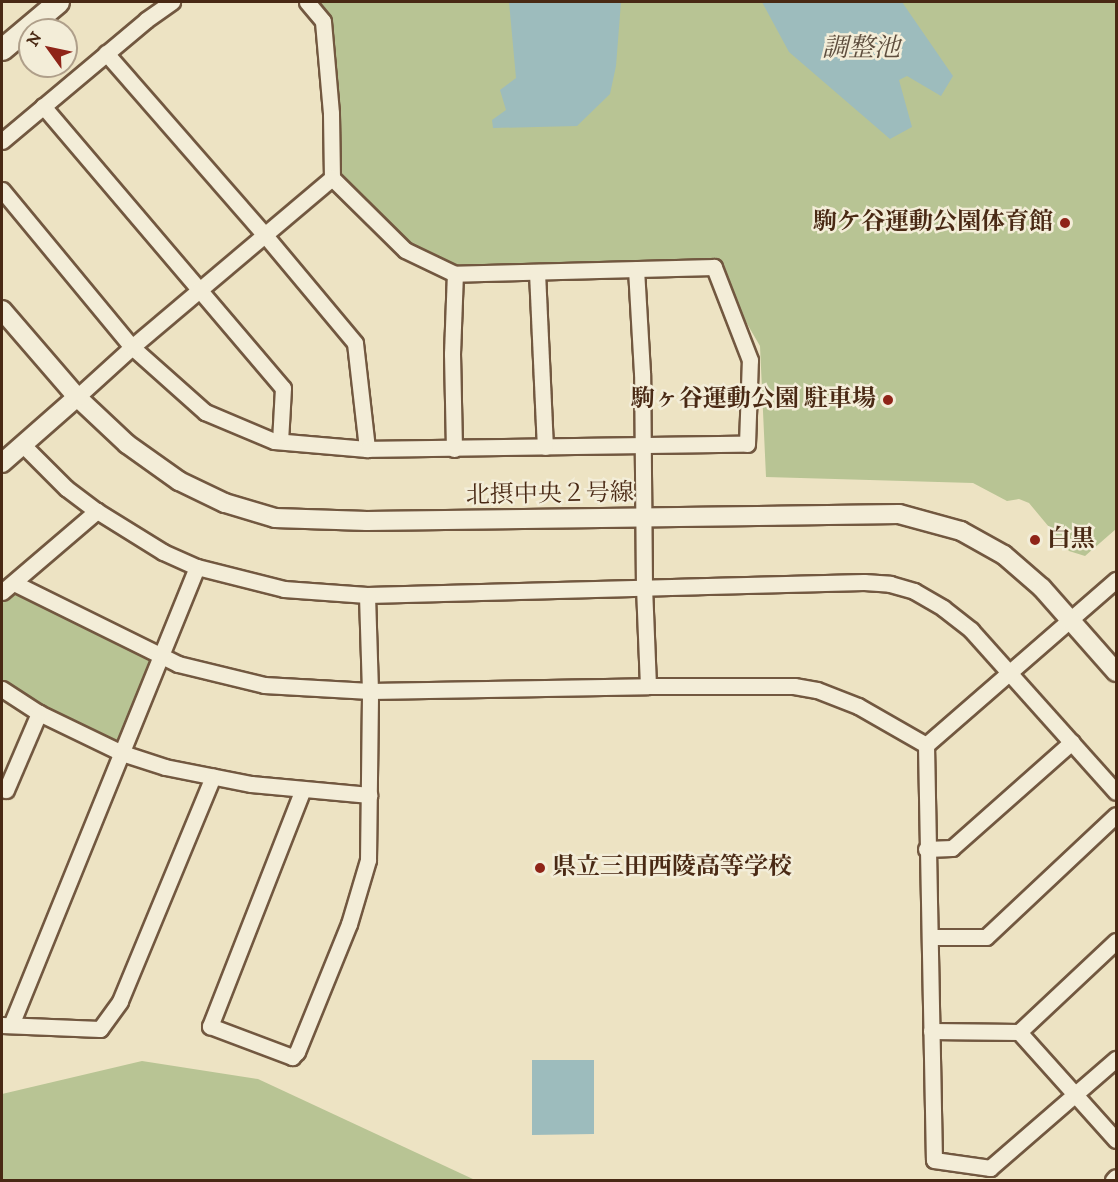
<!DOCTYPE html>
<meta charset="utf-8">
<style>
body{margin:0}
#map{position:relative;width:1118px;height:1182px;overflow:hidden;background:#ede3c3;font-family:"IM FELL DW Pica","Noto Serif JP",serif}
div>[style]{position:absolute}
.green>*{inset:0;background:#b8c494}
.water>*{inset:0;background:#9dbcbd}
.roads{filter:drop-shadow(2px 0 #725840) drop-shadow(-2px 0 #725840) drop-shadow(0 2px #725840) drop-shadow(0 -2px #725840)}
.minor>*{height:15px;margin:-7.5px;padding:0 7.5px;transform-origin:7.5px;border-radius:7.5px;background:#f3edd8}
.tertiary>*{height:18px;margin:-9px;padding:0 9px;transform-origin:9px;border-radius:9px;background:#f3edd8}
.secondary>*{height:21px;margin:-10.5px;padding:0 10.5px;transform-origin:10.5px;border-radius:10.5px;background:#f3edd8}
.dots>*{width:16px;height:16px;translate:-50% -50%;box-sizing:border-box;border:3px solid #f3edd8;border-radius:50%}
span{translate:-50% -50%;white-space:nowrap;text-align:center;line-height:1.15;-webkit-text-stroke:5px #f3edd8;paint-order:stroke}
.poi-label{font-size:24px;color:#492914;font-weight:700}
.right{translate:-100% -50%;text-align:right}
.left{translate:0 -50%;text-align:left}
.street-label{font-size:24px;color:#492914}
.water-label{font-size:26px;color:#5e4e3e;font-style:italic}
.frame{position:absolute;inset:0;border:3px solid #492914;pointer-events:none}
.north{position:absolute;left:18px;top:18px;width:60px;height:60px;box-sizing:border-box;background:#f3edd8;border:2px solid #af9f8a;border-radius:50%;rotate:303deg;font-size:16px;font-weight:700;line-height:24px;text-align:center;color:#492914}
.north::after{content:'';display:block;margin:auto;width:21px;height:27px;background:#8f2418;clip-path:polygon(50% 0,100% 100%,50% 72%,0 100%)}
</style>
<div id="map">
<div class="green">
<i style="clip-path:polygon(307px 2px,1116px 2px,1116px 529px,1085px 556px,1069px 551px,1029px 503px,1019px 499px,1007px 501px,973px 483px,766px 477px,760px 346px,714px 267px,455px 274px,405px 250px,332px 178px,323px 21px)"></i>
<i style="clip-path:polygon(14px 583px,161px 656px,122px 753px,2px 689px,2px 592px)"></i>
<i style="clip-path:polygon(142px 1061px,258px 1079px,475px 1180px,2px 1180px,2px 1094px)"></i>
</div>
<div class="water">
<i style="clip-path:polygon(509px 2px,621px 2px,616px 66px,610px 94px,577px 126px,493px 128px,492px 120px,506px 110px,500px 90px,516px 78px)"></i>
<i style="clip-path:polygon(762px 2px,902px 2px,953px 76px,941px 96px,907px 76px,899px 80px,912px 127px,890px 139px,789px 52px)"></i>
<i style="clip-path:polygon(532px 1060px,594px 1060px,594px 1134px,532px 1135px)"></i>
</div>
<div class="roads">
<div class="minor">
<i style="left:106px;top:53px;width:240px;rotate:48.9deg"></i>
<i style="left:264px;top:234px;width:142px;rotate:50.1deg"></i>
<i style="left:355px;top:343px;width:107px;rotate:83.5deg"></i>
<i style="left:43px;top:106px;width:370px;rotate:49.6deg"></i>
<i style="left:283px;top:388px;width:53px;rotate:93.2deg"></i>
<i style="left:2px;top:141px;width:188px;rotate:-40deg"></i>
<i style="left:146px;top:20px;width:32px;rotate:-35deg"></i>
<i style="left:2px;top:190px;width:204px;rotate:50.4deg"></i>
<i style="left:132px;top:347px;width:98px;rotate:41.7deg"></i>
<i style="left:205px;top:412px;width:75px;rotate:22.8deg"></i>
<i style="left:274px;top:441px;width:93px;rotate:4.9deg"></i>
<i style="left:367px;top:449px;width:380px;rotate:-0.8deg"></i>
<i style="left:747px;top:444px;width:84px;rotate:-88deg"></i>
<i style="left:750px;top:360px;width:100px;rotate:-111.2deg"></i>
<i style="left:714px;top:267px;width:259px;rotate:178.5deg"></i>
<i style="left:455px;top:274px;width:55px;rotate:-154.4deg"></i>
<i style="left:405px;top:250px;width:103px;rotate:-135.4deg"></i>
<i style="left:332px;top:178px;width:65px;rotate:-90.9deg"></i>
<i style="left:331px;top:113px;width:92px;rotate:-95deg"></i>
<i style="left:323px;top:21px;width:25px;rotate:-130deg"></i>
<i style="left:537px;top:272px;width:175px;rotate:87.4deg"></i>
<i style="left:77px;top:397px;width:74px;rotate:-42.3deg"></i>
<i style="left:132px;top:347px;width:262px;rotate:-40.2deg"></i>
<i style="left:23px;top:445px;width:61px;rotate:45deg"></i>
<i style="left:66px;top:488px;width:39px;rotate:37deg"></i>
<i style="left:97px;top:511px;width:78px;rotate:31.8deg"></i>
<i style="left:163px;top:552px;width:37px;rotate:24deg"></i>
<i style="left:197px;top:567px;width:90px;rotate:14.2deg"></i>
<i style="left:284px;top:589px;width:83px;rotate:4.1deg"></i>
<i style="left:367px;top:595px;width:497px;rotate:-1.5deg"></i>
<i style="left:864px;top:582px;width:26px;rotate:4deg"></i>
<i style="left:890px;top:584px;width:25px;rotate:16deg"></i>
<i style="left:914px;top:591px;width:34px;rotate:30deg"></i>
<i style="left:943px;top:608px;width:36px;rotate:38deg"></i>
<i style="left:971px;top:630px;width:217px;rotate:48.2deg"></i>
<i style="left:454px;top:449px;width:95px;rotate:-91.2deg"></i>
<i style="left:452px;top:354px;width:80px;rotate:-87.9deg"></i>
<i style="left:14px;top:583px;width:183px;rotate:26.3deg"></i>
<i style="left:178px;top:664px;width:89px;rotate:13.7deg"></i>
<i style="left:264px;top:685px;width:106px;rotate:3.2deg"></i>
<i style="left:370px;top:691px;width:278px;rotate:-1deg"></i>
<i style="left:648px;top:686px;width:99px;rotate:-92.3deg"></i>
<i style="left:644px;top:587px;width:214px;rotate:-90.5deg"></i>
<i style="left:642px;top:373px;width:104px;rotate:-93.3deg"></i>
<i style="left:2px;top:592px;width:125px;rotate:-40.5deg"></i>
<i style="left:648px;top:686px;width:146px"></i>
<i style="left:794px;top:686px;width:23px;rotate:10deg"></i>
<i style="left:817px;top:690px;width:44px;rotate:21.3deg"></i>
<i style="left:858px;top:706px;width:78px;rotate:29.8deg"></i>
<i style="left:926px;top:745px;width:415px;rotate:88.9deg"></i>
<i style="left:934px;top:1160px;width:57px;rotate:8.1deg"></i>
<i style="left:990px;top:1168px;width:167px;rotate:-40.9deg"></i>
<i style="left:2px;top:689px;width:44px;rotate:33deg"></i>
<i style="left:39px;top:713px;width:92px;rotate:25.7deg"></i>
<i style="left:122px;top:753px;width:45px;rotate:18deg"></i>
<i style="left:165px;top:767px;width:88px;rotate:11.2deg"></i>
<i style="left:251px;top:784px;width:119px;rotate:5.3deg"></i>
<i style="left:926px;top:745px;width:252px;rotate:-41deg"></i>
<i style="left:2px;top:788px;width:4px;rotate:27deg"></i>
<i style="left:6px;top:790px;width:84px;rotate:-66.8deg"></i>
<i style="left:303px;top:789px;width:255px;rotate:111.4deg"></i>
<i style="left:210px;top:1026px;width:88px;rotate:20.7deg"></i>
<i style="left:292px;top:1057px;width:7px;rotate:-45deg"></i>
<i style="left:297px;top:1052px;width:138px;rotate:-67.9deg"></i>
<i style="left:349px;top:924px;width:67px;rotate:-73.5deg"></i>
<i style="left:368px;top:860px;width:169px;rotate:-89.3deg"></i>
<i style="left:370px;top:691px;width:96px;rotate:-91.8deg"></i>
<i style="left:926px;top:849px;width:26px;rotate:-2deg"></i>
<i style="left:952px;top:848px;width:160px;rotate:-41.5deg"></i>
<i style="left:930px;top:937px;width:56px"></i>
<i style="left:986px;top:937px;width:178px;rotate:-43.2deg"></i>
<i style="left:2px;top:1025px;width:98px;rotate:2.3deg"></i>
<i style="left:100px;top:1029px;width:34px;rotate:-54deg"></i>
<i style="left:120px;top:1001px;width:243px;rotate:-67.5deg"></i>
<i style="left:11px;top:1025px;width:494px;rotate:-67.9deg"></i>
<i style="left:931px;top:1031px;width:88px;rotate:0.7deg"></i>
<i style="left:1019px;top:1032px;width:133px;rotate:-43.2deg"></i>
<i style="left:1019px;top:1032px;width:145px;rotate:48.1deg"></i>
<i style="left:1113px;top:1180px;width:4px;rotate:-45deg"></i>
</div>
<div class="tertiary">
<i style="left:2px;top:310px;width:115px;rotate:49.2deg"></i>
<i style="left:77px;top:397px;width:69px;rotate:43.2deg"></i>
<i style="left:127px;top:444px;width:64px;rotate:35.4deg"></i>
<i style="left:179px;top:481px;width:51px;rotate:25.6deg"></i>
<i style="left:225px;top:503px;width:52px;rotate:16.7deg"></i>
<i style="left:275px;top:518px;width:92px;rotate:1.9deg"></i>
<i style="left:367px;top:521px;width:532px;rotate:-0.75deg"></i>
<i style="left:899px;top:514px;width:64px;rotate:15.3deg"></i>
<i style="left:961px;top:531px;width:49px;rotate:29.2deg"></i>
<i style="left:1004px;top:555px;width:50px;rotate:41deg"></i>
<i style="left:1042px;top:588px;width:112px;rotate:48.6deg"></i>
<i style="left:2px;top:463px;width:100px;rotate:-41.3deg"></i>
</div>
<div class="secondary">
<i style="left:2px;top:49px;width:73px;rotate:-40deg"></i>
</div>
</div>
<div class="dots">
<i style="left:1065px;top:223px;background:#8f2418"></i>
<i style="left:888px;top:400px;background:#8f2418"></i>
<i style="left:1035px;top:540px;background:#8f2418"></i>
<i style="left:540px;top:868px;background:#8f2418"></i>
</div>
<div class="poi-label">
<span class="right" style="left:1053px;top:223px">駒ケ谷運動公園体育館</span>
<span class="right" style="left:876px;top:400px">駒ヶ谷運動公園 駐車場</span>
<span class="left" style="left:1047px;top:540px">白黒</span>
<span class="left" style="left:552px;top:868px">県立三田西陵高等学校</span>
</div>
<div class="street-label">
<span style="left:550px;top:495px;rotate:-1deg">北摂中央２号線</span>
</div>
<div class="water-label">
<span style="left:861px;top:49px">調整池</span>
</div>
<div class="frame"></div>
<div class="north">N</div>
</div>
